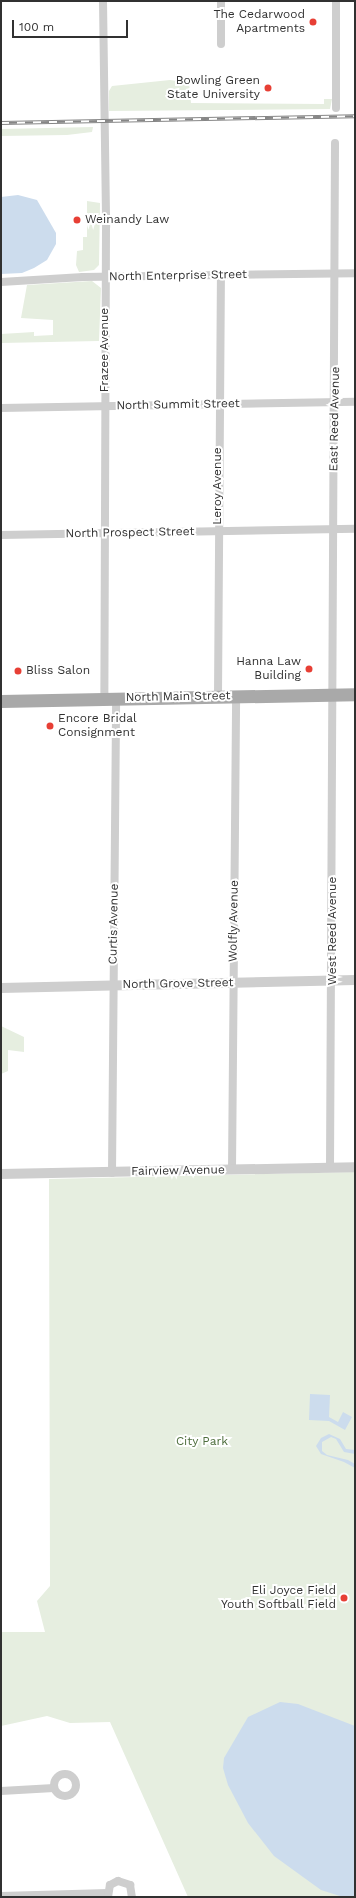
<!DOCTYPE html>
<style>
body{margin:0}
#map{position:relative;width:356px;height:1898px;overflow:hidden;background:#fff;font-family:"Work Sans",sans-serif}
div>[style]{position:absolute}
.green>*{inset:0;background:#e6eee0}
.water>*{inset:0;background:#ccdced}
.minor>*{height:8px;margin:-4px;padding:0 4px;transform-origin:4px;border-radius:4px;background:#cecece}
.minor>.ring{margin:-4px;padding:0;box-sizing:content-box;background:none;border:8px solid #cecece;border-radius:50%}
.tertiary>*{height:10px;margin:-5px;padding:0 5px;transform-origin:5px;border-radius:5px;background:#cecece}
.primary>*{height:13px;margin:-6.5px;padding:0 6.5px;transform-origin:6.5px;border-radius:6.5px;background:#a9a9a9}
.rail>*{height:4px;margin-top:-2px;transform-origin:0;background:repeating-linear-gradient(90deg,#fff 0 8px,#868686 0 16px);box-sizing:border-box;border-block:1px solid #868686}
.dots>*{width:11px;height:11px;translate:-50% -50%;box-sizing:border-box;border:2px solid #fff;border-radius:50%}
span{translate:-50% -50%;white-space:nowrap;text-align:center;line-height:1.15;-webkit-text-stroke:4px #fff;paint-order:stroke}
.poi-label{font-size:12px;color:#313131}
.right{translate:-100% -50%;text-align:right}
.left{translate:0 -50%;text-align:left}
.street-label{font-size:12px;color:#313131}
.park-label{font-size:12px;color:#4e6e3d}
.frame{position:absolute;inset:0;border:2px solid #313131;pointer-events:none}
.scale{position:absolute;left:12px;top:20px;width:116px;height:18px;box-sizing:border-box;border:2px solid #313131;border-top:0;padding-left:5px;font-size:12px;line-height:14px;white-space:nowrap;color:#313131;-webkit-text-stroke:3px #fff;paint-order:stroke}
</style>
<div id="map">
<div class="green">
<i style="clip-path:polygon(170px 80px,189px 83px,191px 103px,324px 104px,324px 99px,332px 99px,330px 109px,109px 111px,109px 91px,112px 86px)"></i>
<i style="clip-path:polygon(93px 127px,92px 132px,67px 135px,1px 136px,1px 129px)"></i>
<i style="clip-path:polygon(87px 201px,100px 203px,99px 265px,94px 270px,79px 272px,76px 265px,77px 251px,83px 250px,83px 237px,87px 237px)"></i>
<i style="clip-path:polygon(92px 281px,101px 288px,99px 341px,1px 343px,1px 334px,34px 332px,34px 336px,53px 335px,53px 320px,21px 318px,27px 285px)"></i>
<i style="clip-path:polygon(1px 1026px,24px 1037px,24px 1052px,8px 1050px,8px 1071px,1px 1074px)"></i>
<i style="clip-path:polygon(355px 1172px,355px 1897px,188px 1897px,110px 1722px,70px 1723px,47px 1716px,1px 1726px,1px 1632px,45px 1632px,37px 1601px,50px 1586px,49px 1179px)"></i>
</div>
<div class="water">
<i style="clip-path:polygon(18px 195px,37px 200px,56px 233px,56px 244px,47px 260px,34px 268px,22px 273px,1px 274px,1px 197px)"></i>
<i style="clip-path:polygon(310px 1394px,330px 1395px,329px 1417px,338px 1422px,343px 1412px,352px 1417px,345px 1430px,329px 1421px,309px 1420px)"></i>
<i style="clip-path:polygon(329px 1434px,340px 1439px,346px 1449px,355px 1450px,355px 1454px,344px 1452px,336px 1439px,331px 1437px,322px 1442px,322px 1451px,327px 1455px,348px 1460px,355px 1464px,355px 1468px,344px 1462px,321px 1454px,316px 1446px,321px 1438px)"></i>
<i style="clip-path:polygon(280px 1702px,298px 1704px,355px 1726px,355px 1897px,343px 1897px,321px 1890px,274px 1856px,248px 1823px,228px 1785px,223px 1768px,224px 1758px,248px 1717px)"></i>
</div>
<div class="minor">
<i style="left:103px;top:1px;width:226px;rotate:89.2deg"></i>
<i style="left:106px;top:227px;width:472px;rotate:90.2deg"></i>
<i style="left:221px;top:1px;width:43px;rotate:90deg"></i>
<i style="left:336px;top:108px;width:107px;rotate:-90deg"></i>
<i style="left:1px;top:282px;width:82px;rotate:-3.5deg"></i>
<i style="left:83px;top:277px;width:272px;rotate:-0.8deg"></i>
<i style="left:1px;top:408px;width:354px;rotate:-1deg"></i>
<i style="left:1px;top:535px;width:354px;rotate:-1deg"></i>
<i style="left:218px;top:696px;width:421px;rotate:-89.6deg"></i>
<i style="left:330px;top:1168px;width:1025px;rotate:-89.72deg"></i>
<i style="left:232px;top:1170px;width:474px;rotate:-89.5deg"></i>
<i style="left:112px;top:1173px;width:475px;rotate:-89.5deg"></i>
<i class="ring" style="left:54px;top:1774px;width:14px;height:14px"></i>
<i style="left:1px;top:1791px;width:53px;rotate:-3.2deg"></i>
<i style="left:1px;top:1896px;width:107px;rotate:-1.6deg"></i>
<i style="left:108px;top:1897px;width:12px;rotate:-81deg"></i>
<i style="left:110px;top:1885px;width:9px;rotate:-27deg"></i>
<i style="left:118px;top:1881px;width:13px;rotate:18deg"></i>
<i style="left:130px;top:1885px;width:12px;rotate:81deg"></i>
</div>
<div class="tertiary">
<i style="left:1px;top:988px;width:354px;rotate:-1.3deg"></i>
<i style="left:1px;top:1174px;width:354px;rotate:-1.1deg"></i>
</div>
<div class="primary">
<i style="left:1px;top:701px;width:354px;rotate:-1.1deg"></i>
</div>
<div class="rail">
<i style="left:1px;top:123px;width:354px;rotate:-1.1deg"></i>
</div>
<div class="dots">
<i style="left:313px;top:22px;background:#e73f35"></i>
<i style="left:268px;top:88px;background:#e73f35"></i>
<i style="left:77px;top:220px;background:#e73f35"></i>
<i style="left:309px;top:669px;background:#e73f35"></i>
<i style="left:18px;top:671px;background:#e73f35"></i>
<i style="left:50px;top:726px;background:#e73f35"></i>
<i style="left:344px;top:1598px;background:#e73f35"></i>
</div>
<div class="poi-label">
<span class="right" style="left:305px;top:22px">The Cedarwood<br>Apartments</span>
<span class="right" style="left:260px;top:88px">Bowling Green<br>State University</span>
<span class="left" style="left:85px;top:220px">Weinandy Law</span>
<span class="right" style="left:301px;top:669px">Hanna Law<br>Building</span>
<span class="left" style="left:26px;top:671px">Bliss Salon</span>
<span class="left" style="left:58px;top:726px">Encore Bridal<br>Consignment</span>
<span class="right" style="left:336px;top:1598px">Eli Joyce Field<br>Youth Softball Field</span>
</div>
<div class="street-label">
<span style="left:178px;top:276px;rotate:-1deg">North Enterprise Street</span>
<span style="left:105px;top:350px;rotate:-90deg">Frazee Avenue</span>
<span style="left:178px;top:405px;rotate:-1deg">North Summit Street</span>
<span style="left:335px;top:419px;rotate:-89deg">East Reed Avenue</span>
<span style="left:218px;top:486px;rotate:-90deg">Leroy Avenue</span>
<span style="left:130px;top:533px;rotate:-1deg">North Prospect Street</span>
<span style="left:178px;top:697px;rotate:-1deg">North Main Street</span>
<span style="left:234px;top:921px;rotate:-89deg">Wolfly Avenue</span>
<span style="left:114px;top:924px;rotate:-89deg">Curtis Avenue</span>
<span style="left:333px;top:931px;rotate:-90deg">West Reed Avenue</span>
<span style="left:178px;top:984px;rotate:-1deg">North Grove Street</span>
<span style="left:178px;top:1171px;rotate:-1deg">Fairview Avenue</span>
</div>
<div class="park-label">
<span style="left:202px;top:1442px">City Park</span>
</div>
<div class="frame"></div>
<div class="scale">100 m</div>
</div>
